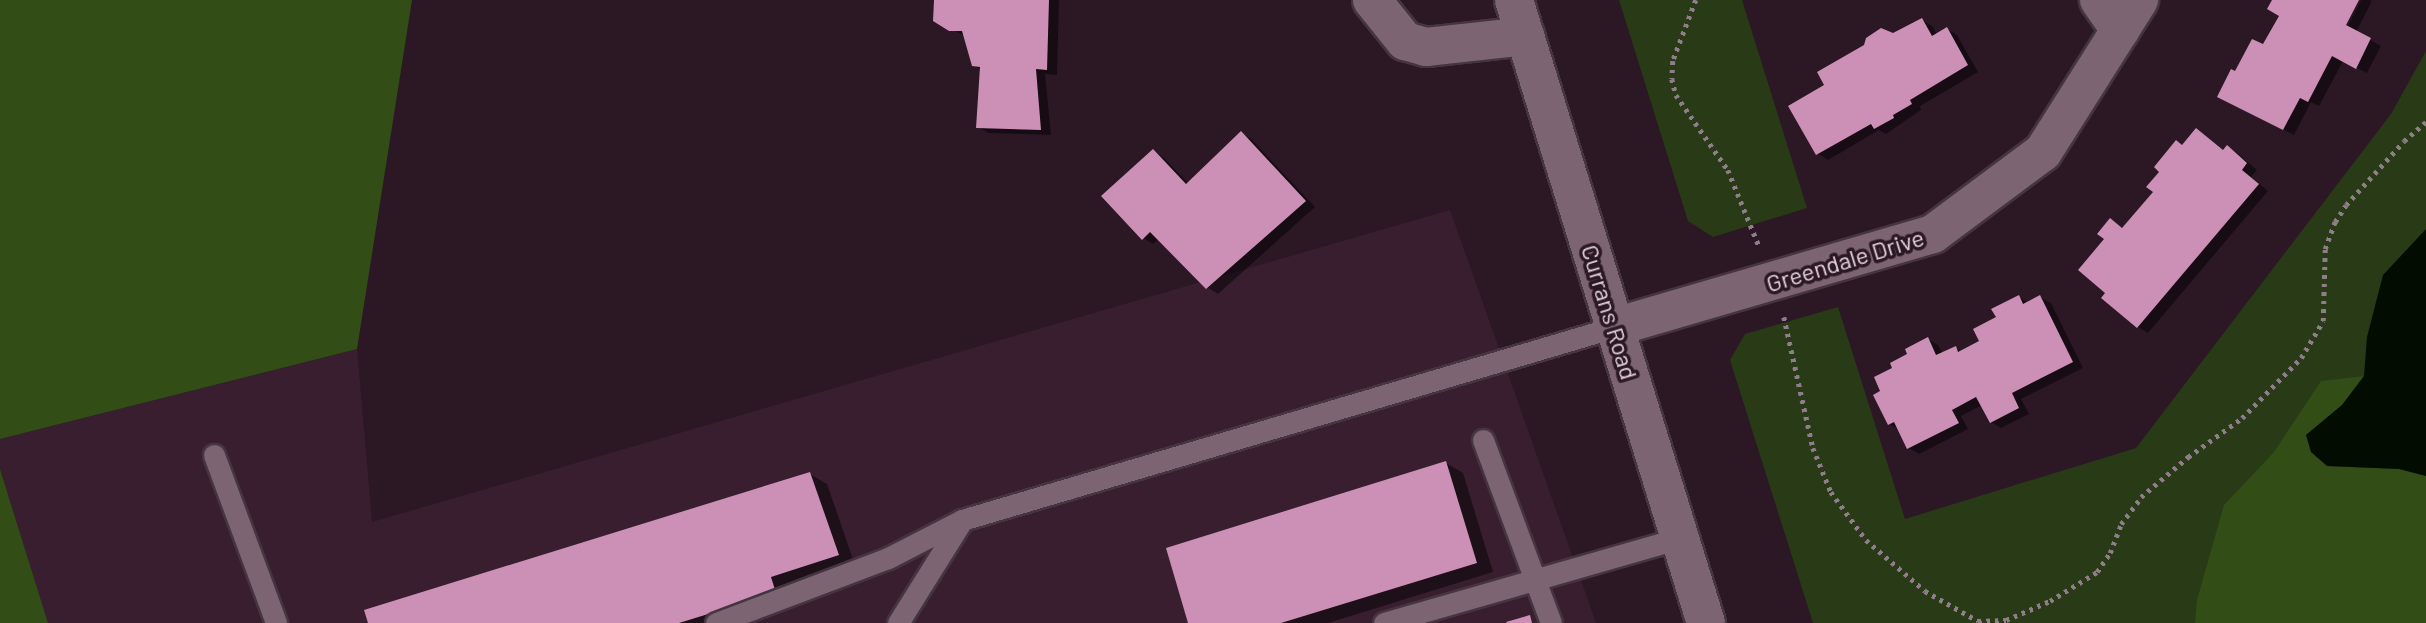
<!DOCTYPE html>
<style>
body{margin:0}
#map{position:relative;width:2426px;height:623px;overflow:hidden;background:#2c1825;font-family:Barlow,sans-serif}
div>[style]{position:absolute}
.built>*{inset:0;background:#391e30}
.green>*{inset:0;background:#283a16}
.forest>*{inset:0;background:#334d16}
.water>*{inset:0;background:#030c00}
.shadow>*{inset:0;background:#0007}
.building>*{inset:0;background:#cc90b7}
.path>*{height:4.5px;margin-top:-2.25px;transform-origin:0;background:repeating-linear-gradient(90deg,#8f7e89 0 3.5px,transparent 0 8.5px)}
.roads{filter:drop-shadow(2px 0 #453540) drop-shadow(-2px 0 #453540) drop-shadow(0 2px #453540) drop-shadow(0 -2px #453540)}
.service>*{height:21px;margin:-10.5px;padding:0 10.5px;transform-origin:10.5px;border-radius:10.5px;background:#7d6473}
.minor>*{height:38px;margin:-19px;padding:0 19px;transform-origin:19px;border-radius:19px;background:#7d6473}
span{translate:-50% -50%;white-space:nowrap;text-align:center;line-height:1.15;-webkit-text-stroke:7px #2c1825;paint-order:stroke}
.street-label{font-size:24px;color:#e3d4dd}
</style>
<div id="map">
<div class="built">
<i style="clip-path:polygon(1450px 210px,1596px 623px,48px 623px,0 469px,0 439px,357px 349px,372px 522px)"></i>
</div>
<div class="green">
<i style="clip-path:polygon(1619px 0,1742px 0,1807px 208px,1713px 237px,1688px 221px)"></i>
<i style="clip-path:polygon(2426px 51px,2426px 623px,1813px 623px,1730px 360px,1745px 334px,1838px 307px,1905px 519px,2136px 448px,2391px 114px)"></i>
</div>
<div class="forest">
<i style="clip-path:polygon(0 0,412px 0,357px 349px,0 439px)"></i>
<i style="clip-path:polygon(2364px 376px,2342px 405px,2306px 435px,2327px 466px,2399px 469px,2426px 476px,2426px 623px,2195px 623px,2197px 600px,2224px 505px,2274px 452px,2321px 381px)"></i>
<i style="clip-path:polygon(0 469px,48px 623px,0 623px)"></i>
</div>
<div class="water">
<i style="clip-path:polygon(2426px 229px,2426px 476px,2399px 469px,2327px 466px,2311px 452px,2306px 435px,2342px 405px,2364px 376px,2367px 337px,2383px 275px)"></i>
</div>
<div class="shadow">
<i style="clip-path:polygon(936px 0,1059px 0,1057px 75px,1045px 74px,1051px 135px,989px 133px,978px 127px,982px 70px,973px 65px,965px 36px,934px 20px)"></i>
<i style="clip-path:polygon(2274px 0,2357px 0,2341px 32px,2344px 33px,2361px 0,2369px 0,2372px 1px,2356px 32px,2381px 46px,2367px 73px,2343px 61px,2319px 106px,2311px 102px,2294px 135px,2229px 102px,2236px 73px,2264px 47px,2281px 15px)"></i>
<i style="clip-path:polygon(1922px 20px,1932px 26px,1937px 34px,1947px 29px,1957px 35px,1978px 72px,1920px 106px,1921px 110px,1886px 134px,1879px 130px,1828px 160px,1818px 154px,1826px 86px,1893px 35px)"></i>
<i style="clip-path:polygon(2197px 130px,2225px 151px,2227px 148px,2237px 153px,2257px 170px,2251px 177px,2268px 191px,2148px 333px,2138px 327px,2108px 293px,2106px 239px,2111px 221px,2124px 229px,2155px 192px)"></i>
<i style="clip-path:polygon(1241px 133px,1251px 139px,1315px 207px,1218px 294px,1207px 287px,1159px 239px,1153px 244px,1143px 238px,1154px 152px,1164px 158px,1189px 184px)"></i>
<i style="clip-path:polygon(2019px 297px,2028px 303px,2040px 297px,2051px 303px,2083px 368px,2021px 399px,2029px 414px,2001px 428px,1991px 422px,1982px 405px,1961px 416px,1968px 429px,1919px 454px,1909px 448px,1900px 430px,1889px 424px,1883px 392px,1895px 369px,1928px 339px,1938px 345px,1943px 354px,1956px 348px,1962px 352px,1981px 342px)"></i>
<i style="clip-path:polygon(1446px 463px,1463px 473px,1493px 572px,1328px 623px,1190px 623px)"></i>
<i style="clip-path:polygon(810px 474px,827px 484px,855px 565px,726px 623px,370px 623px)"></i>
</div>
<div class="building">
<i style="clip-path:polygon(934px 0,1049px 0,1047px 70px,1036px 69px,1041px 130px,976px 128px,980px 67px,972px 66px,962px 31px,949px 31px,933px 21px)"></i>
<i style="clip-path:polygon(2272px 0,2359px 0,2346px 25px,2371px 38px,2356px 69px,2332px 56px,2308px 102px,2300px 98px,2283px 130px,2217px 97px,2231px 69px,2235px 71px,2252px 39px,2263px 44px,2279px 16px,2267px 9px)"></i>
<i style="clip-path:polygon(1922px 18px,1932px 36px,1947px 27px,1968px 65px,1910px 100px,1912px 104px,1893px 115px,1894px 118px,1874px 129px,1871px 124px,1816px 155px,1788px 106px,1824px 85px,1817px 72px,1864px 45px,1866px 38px,1881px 28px,1893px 33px)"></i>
<i style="clip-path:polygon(2196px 128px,2223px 150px,2227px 145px,2247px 163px,2242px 170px,2259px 184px,2137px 328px,2101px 298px,2105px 293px,2078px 270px,2104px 239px,2097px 234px,2110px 218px,2122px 228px,2153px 192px,2146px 187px,2159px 172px,2154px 167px,2176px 140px,2182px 145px)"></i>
<i style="clip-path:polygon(1241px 131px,1306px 201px,1206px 289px,1150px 232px,1142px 240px,1101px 196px,1153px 149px,1186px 184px)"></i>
<i style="clip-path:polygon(2019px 295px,2023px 304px,2040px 295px,2073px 362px,2012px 393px,2019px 408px,1990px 423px,1976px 397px,1952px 410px,1959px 423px,1907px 449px,1894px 422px,1888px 425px,1873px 395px,1880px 391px,1874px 377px,1892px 368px,1890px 363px,1907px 354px,1905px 349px,1928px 337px,1936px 355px,1956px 346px,1958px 352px,1979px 341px,1973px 329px,1996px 317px,1991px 309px)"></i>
<i style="clip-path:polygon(1446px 461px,1477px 563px,1281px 623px,1188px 623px,1166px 548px)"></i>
<i style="clip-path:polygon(810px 472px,839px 555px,771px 577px,776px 593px,679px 623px,368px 623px,364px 610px)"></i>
<i style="clip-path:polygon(1530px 615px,1532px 623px,1507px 623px,1506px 622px)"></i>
</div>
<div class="path">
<i style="left:1696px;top:0;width:65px;rotate:110.7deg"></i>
<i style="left:1673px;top:61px;width:18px;rotate:93deg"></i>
<i style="left:1672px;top:79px;width:16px;rotate:76deg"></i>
<i style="left:1676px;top:95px;width:91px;rotate:55.3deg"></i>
<i style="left:1728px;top:170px;width:82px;rotate:67.8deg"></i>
<i style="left:1784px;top:317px;width:134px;rotate:77.5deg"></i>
<i style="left:1813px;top:448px;width:48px;rotate:67.8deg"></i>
<i style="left:1831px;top:492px;width:59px;rotate:53.9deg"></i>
<i style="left:1866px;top:540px;width:78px;rotate:40.8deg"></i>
<i style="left:1925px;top:591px;width:61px;rotate:29.5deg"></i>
<i style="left:1978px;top:621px;width:28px;rotate:-2deg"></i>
<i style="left:2006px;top:620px;width:48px;rotate:-23.4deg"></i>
<i style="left:2050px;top:601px;width:55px;rotate:-31.7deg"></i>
<i style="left:2097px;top:572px;width:23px;rotate:-56deg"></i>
<i style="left:2110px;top:553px;width:31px;rotate:-69deg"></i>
<i style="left:2121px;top:524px;width:34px;rotate:-53deg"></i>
<i style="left:2141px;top:497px;width:62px;rotate:-40.4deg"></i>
<i style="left:2188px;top:457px;width:67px;rotate:-35.8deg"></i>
<i style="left:2242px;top:418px;width:84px;rotate:-45.5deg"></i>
<i style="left:2301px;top:358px;width:43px;rotate:-59.3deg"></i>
<i style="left:2323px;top:321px;width:72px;rotate:-88.4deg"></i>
<i style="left:2325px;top:249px;width:29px;rotate:-70deg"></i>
<i style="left:2335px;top:222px;width:20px;rotate:-57deg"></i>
<i style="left:2346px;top:205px;width:86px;rotate:-47.8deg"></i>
<i style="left:2404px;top:141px;width:29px;rotate:-41deg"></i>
</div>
<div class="roads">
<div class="service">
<i style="left:1483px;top:440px;width:195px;rotate:69.6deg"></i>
<i style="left:214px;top:455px;width:179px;rotate:69.7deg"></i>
<i style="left:716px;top:623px;width:184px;rotate:-20.7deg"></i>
<i style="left:888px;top:558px;width:83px;rotate:-27.2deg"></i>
<i style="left:962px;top:520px;width:681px;rotate:-16.47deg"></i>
<i style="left:898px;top:623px;width:119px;rotate:-58deg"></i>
<i style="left:1384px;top:623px;width:308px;rotate:-16deg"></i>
</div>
<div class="minor">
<i style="left:1372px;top:0;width:53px;rotate:51.2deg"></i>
<i style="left:1405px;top:41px;width:22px;rotate:16deg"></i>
<i style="left:1426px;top:47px;width:100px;rotate:-6.3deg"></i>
<i style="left:1514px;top:0;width:652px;rotate:72.87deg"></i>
<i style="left:2099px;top:0;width:37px;rotate:55deg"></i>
<i style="left:1615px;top:327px;width:331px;rotate:-16.3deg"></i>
<i style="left:1933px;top:234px;width:137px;rotate:-36.7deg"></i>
<i style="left:2043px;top:152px;width:180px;rotate:-57.7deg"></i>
</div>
</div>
<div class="street-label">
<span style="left:1845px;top:260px;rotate:-17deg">Greendale Drive</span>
<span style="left:1610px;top:312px;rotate:73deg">Currans Road</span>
</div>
</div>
